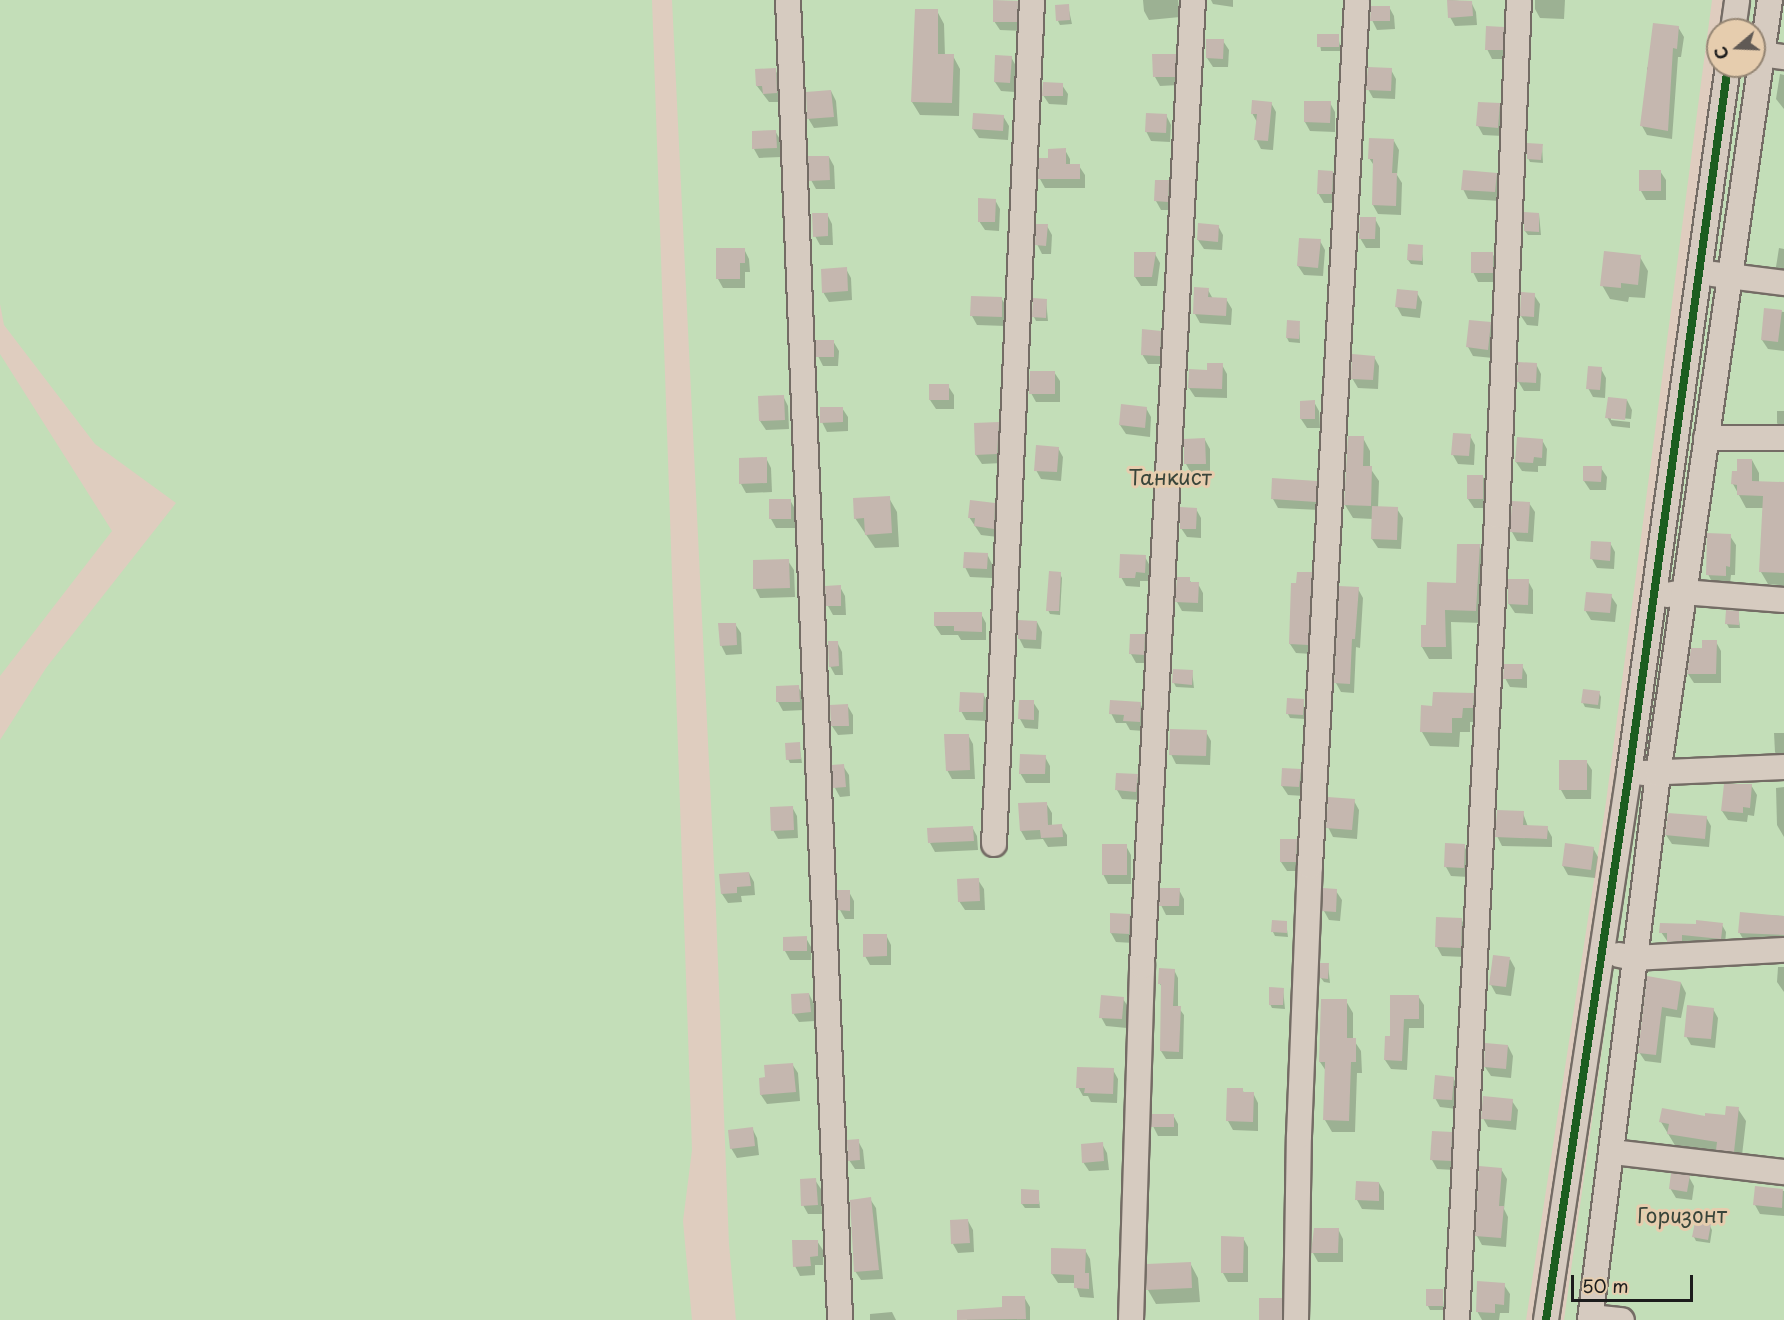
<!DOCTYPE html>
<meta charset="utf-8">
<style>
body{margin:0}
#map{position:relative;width:1784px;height:1320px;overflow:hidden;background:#dfcdbf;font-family:"Playpen Sans",sans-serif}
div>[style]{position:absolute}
.green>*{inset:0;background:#c3deb8}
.shadow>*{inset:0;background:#0003}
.building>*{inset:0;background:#c5b7af}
.roads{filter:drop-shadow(2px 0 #746c65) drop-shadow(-2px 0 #746c65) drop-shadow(0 2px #746c65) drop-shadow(0 -2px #746c65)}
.minor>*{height:24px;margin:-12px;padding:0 12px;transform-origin:12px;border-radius:12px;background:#d6cbc0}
.cycleway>*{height:8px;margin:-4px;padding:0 4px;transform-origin:4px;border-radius:4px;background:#1b5e20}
span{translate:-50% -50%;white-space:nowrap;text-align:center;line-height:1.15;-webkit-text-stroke:6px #e6cdae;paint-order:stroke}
.park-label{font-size:21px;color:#39453a}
.north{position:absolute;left:1706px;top:18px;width:60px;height:60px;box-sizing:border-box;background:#e6cdae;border:2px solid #958674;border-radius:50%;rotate:251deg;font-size:16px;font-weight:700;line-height:24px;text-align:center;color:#1c1c1c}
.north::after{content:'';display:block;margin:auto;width:21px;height:27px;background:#605a55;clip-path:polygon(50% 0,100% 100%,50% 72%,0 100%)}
.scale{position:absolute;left:1571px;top:1275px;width:122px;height:27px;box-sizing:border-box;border:3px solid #1c1c1c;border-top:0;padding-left:8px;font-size:18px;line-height:21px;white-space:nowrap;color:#1c1c1c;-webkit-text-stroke:4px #e6cdae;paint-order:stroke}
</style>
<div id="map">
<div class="green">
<i style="clip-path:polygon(0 0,652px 0,692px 1150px,683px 1221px,692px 1320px,0 1320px,0 740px,46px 668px,176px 503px,95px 444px,4px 325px,0 304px)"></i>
<i style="clip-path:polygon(672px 0,1712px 0,1606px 802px,1526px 1320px,736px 1320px,729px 1244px,715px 886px)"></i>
<i style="clip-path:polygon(1749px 0,1784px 0,1784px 1320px,1564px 1320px,1740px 66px,1754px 66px,1754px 30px,1745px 30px)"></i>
<i style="clip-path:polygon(0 354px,112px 531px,0 676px)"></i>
</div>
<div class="shadow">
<i style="clip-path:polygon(1143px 0,1178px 0,1180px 17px,1149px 20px,1144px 11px)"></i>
<i style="clip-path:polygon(1211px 0,1233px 0,1233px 7px,1213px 4px)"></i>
<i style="clip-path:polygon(1448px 0,1471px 2px,1476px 12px,1477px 25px,1455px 26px,1450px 17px)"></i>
<i style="clip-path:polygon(1535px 0,1565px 0,1564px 19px,1540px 18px,1535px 9px)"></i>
<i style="clip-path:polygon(1017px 2px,1022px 11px,1021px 31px,1000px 30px,994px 21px)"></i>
<i style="clip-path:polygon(1068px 6px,1072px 24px,1060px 25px,1058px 21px)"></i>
<i style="clip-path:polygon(1389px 7px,1394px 16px,1395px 29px,1377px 30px,1372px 20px)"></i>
<i style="clip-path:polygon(937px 11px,944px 24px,945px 56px,953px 56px,960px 69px,959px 116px,920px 115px,912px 102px)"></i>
<i style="clip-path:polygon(1678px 27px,1684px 37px,1681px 57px,1678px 57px,1672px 139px,1647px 135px,1642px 126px,1648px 88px,1647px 68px)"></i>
<i style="clip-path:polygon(1503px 28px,1508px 38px,1507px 59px,1492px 59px,1487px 49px)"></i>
<i style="clip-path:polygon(1319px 36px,1338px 36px,1341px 51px,1321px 51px)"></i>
<i style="clip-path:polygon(1223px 41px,1229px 50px,1228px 67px,1213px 67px,1207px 58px)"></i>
<i style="clip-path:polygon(1175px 55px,1180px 64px,1179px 85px,1160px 86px,1155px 77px)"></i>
<i style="clip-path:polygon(1011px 57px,1016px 66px,1015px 92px,1001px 91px,995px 82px)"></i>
<i style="clip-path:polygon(775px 70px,781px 79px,782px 102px,769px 102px,757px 86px)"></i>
<i style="clip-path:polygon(1391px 70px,1396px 79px,1395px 99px,1373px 98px,1368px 89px)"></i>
<i style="clip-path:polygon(1780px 74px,1784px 75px,1784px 109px,1776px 99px)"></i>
<i style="clip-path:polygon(1062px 85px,1068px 94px,1067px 105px,1049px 104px,1043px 95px)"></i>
<i style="clip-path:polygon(831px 91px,836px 101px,838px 126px,814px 128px,808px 118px)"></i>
<i style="clip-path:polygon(1271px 103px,1276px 112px,1273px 150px,1261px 149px,1256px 139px,1257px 122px,1252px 113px)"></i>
<i style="clip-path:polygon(1330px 103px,1335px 112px,1335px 132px,1310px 131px,1305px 122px)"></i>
<i style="clip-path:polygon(1499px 105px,1504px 114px,1503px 136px,1483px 135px,1478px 126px)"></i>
<i style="clip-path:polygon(1166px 115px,1171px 125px,1170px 142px,1151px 141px,1146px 131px)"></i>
<i style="clip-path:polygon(1003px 116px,1009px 126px,1008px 140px,979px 138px,973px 129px)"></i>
<i style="clip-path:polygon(775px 131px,781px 141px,781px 157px,759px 158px,754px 149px)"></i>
<i style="clip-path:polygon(1394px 141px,1399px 150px,1397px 175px,1402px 183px,1401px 215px,1378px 214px,1373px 205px,1375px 167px,1369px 158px)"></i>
<i style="clip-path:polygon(1542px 146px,1543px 163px,1530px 162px,1528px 158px)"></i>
<i style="clip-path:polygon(1065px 150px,1070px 159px,1070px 166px,1079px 166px,1085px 175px,1085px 188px,1045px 188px,1040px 179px,1050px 159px)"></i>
<i style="clip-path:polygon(829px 157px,834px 166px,835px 189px,816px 189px,811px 180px)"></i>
<i style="clip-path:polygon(1660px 171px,1666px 180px,1666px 200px,1646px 200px,1641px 191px)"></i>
<i style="clip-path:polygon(1333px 172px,1338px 182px,1337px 203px,1324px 203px,1318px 193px)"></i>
<i style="clip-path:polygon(1496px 174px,1501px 184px,1500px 201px,1468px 199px,1463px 189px)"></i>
<i style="clip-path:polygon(1168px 182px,1174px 191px,1173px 210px,1161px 210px,1156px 201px)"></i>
<i style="clip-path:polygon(995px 200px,1000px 209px,999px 231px,985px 230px,979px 221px)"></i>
<i style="clip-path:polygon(827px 214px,832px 224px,833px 245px,820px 245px,815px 236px)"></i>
<i style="clip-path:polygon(1539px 214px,1541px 235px,1528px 235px,1525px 231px)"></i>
<i style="clip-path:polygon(1375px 219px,1380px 228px,1380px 248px,1366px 248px,1360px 238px)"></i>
<i style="clip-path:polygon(1047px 226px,1052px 235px,1051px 254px,1042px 254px,1037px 244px)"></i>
<i style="clip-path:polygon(1218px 226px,1223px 235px,1222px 250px,1204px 249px,1198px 240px)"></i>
<i style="clip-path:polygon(1320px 241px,1325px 250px,1323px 276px,1304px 275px,1298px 266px)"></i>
<i style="clip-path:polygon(1422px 247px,1423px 265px,1411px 264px,1408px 260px)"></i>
<i style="clip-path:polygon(1779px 248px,1784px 249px,1784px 277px,1776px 267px)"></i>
<i style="clip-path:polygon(744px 249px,749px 259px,750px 272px,745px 272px,745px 288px,723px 288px,718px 279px)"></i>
<i style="clip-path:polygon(1492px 253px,1498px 263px,1497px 282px,1478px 282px,1473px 272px)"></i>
<i style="clip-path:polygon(1155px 254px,1160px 263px,1157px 286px,1141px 286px,1135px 277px)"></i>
<i style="clip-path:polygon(1640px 257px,1648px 271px,1645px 298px,1629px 297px,1628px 302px,1610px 299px,1602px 285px)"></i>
<i style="clip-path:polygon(846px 269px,851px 278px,852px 300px,829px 302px,823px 292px)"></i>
<i style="clip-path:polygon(1208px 290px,1213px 299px,1226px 299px,1232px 309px,1231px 325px,1200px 323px,1195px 314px)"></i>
<i style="clip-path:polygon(1417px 293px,1422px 302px,1420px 318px,1402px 316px,1397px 307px)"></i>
<i style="clip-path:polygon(1534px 295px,1540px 304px,1538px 326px,1527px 325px,1521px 316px)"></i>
<i style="clip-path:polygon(1001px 298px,1007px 307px,1006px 326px,977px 325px,972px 316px)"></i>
<i style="clip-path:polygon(1046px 300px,1048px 321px,1036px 321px,1034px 317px)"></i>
<i style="clip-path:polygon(1766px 310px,1784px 312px,1784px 351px,1768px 349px,1762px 340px)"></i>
<i style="clip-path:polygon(1299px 322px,1300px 343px,1289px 342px,1287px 338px)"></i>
<i style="clip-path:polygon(1490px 323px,1495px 333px,1493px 358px,1473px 356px,1468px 347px)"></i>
<i style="clip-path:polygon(1160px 332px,1166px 341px,1164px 364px,1148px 364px,1142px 354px)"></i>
<i style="clip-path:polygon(833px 341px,839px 351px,838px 366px,823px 366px,818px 356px)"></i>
<i style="clip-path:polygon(1374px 357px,1379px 366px,1378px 389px,1358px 388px,1352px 378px)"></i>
<i style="clip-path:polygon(1536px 364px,1541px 374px,1540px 391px,1524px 391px,1518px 381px)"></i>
<i style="clip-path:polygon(1222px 365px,1227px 374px,1227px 398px,1195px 397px,1189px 388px,1209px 371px)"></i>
<i style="clip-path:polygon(1601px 369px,1606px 378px,1605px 398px,1593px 397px,1588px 388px)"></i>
<i style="clip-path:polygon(1054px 372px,1060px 381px,1060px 402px,1036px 402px,1031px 393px)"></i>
<i style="clip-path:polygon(948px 386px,954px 395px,954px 409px,936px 409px,930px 400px)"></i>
<i style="clip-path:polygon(783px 396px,788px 406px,789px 429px,766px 430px,760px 421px)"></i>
<i style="clip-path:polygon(1627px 400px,1632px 410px,1631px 419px,1611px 417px,1611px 420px,1630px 422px,1630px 428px,1612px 426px,1607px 417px)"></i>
<i style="clip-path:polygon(1314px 402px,1319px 411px,1320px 428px,1307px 428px,1301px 419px)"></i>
<i style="clip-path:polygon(842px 408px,848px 417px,848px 431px,827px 432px,822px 422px)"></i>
<i style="clip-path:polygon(1146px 408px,1151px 417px,1150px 437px,1126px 434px,1120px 425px)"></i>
<i style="clip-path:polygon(1777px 411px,1784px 411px,1784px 433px,1777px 423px)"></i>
<i style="clip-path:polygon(998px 423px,1003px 432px,1002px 463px,982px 464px,976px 455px)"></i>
<i style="clip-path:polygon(1470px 436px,1475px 445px,1474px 465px,1458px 464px,1453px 455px)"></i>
<i style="clip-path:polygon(1363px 438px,1370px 451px,1370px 468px,1379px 481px,1378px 508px,1397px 509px,1403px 518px,1401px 549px,1378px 548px,1372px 539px,1373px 519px,1353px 518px,1345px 505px)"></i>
<i style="clip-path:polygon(1205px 440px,1210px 449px,1210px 472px,1191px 473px,1186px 464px)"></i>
<i style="clip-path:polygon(1542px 440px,1547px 449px,1546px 466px,1538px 466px,1538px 472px,1522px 471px,1516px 462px)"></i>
<i style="clip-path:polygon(1058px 448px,1063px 457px,1061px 481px,1041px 479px,1036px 470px)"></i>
<i style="clip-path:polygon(766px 458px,771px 468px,772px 492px,746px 493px,741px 484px)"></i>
<i style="clip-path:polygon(1752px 460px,1759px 473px,1759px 482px,1784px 484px,1784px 594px,1779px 585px,1768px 584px,1761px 572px,1763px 508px,1746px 508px,1733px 484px,1739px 472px)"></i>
<i style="clip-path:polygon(1601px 468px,1607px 477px,1606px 490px,1590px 490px,1584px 481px)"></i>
<i style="clip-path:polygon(1483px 477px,1488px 486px,1488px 508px,1474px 508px,1468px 499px)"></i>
<i style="clip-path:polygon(1316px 482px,1321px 491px,1320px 510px,1278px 508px,1273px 499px)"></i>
<i style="clip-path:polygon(889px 498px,897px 512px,899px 547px,875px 548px,855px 518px)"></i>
<i style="clip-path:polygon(790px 500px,795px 509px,795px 528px,776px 528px,771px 519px)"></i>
<i style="clip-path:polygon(1529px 503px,1535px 512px,1533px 542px,1517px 541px,1512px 532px)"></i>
<i style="clip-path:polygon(994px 504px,1000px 513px,998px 537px,981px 535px,969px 517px)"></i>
<i style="clip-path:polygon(1196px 509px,1201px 518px,1201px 538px,1187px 537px,1181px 528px)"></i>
<i style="clip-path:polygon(1730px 536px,1736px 545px,1735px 575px,1731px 575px,1730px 584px,1713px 584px,1708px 574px)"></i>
<i style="clip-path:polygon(1610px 543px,1615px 552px,1614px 569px,1597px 568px,1592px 559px)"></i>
<i style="clip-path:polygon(1479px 546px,1486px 558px,1483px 623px,1451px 622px,1452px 659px,1429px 659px,1422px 647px,1422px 626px,1427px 626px,1458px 584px)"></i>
<i style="clip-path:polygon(987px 554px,992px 564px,992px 578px,970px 577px,965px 567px)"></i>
<i style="clip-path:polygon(1145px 557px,1150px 566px,1150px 581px,1140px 581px,1140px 587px,1126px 586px,1121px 577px)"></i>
<i style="clip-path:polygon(788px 561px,794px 570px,795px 597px,760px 598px,755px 588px)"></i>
<i style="clip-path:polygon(1060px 574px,1062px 578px,1060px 615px,1050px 614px,1048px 610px)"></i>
<i style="clip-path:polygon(1311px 574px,1316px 583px,1312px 654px,1296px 653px,1290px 644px,1292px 584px,1298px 584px)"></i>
<i style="clip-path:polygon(1189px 579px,1192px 584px,1198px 584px,1203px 593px,1203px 612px,1182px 611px,1177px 602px)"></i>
<i style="clip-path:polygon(1510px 580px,1528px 581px,1533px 590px,1533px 614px,1515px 613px,1509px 604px)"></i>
<i style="clip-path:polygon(840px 587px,845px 596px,846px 615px,833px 615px,828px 606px)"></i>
<i style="clip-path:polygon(1358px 589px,1363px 598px,1360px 648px,1356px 647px,1354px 693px,1341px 692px,1336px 683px)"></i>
<i style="clip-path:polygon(1611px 596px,1617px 605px,1615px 622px,1591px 620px,1585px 610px)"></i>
<i style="clip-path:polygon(1738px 612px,1740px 628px,1729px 628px,1727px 624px)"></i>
<i style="clip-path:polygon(981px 614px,986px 623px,986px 640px,961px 640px,958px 635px,941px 635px,935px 626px)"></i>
<i style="clip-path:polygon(1037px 622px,1042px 632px,1041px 649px,1024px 648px,1019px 638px)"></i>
<i style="clip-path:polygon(735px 624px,741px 633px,742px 654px,726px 655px,721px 645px)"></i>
<i style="clip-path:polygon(1144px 636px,1150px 645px,1149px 663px,1136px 663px,1131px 654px)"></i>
<i style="clip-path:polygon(837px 642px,842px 652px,843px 675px,835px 675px,830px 666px)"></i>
<i style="clip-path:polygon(1716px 642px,1721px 651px,1721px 683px,1694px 683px,1688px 674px,1704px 649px)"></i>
<i style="clip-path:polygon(1522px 666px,1527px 675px,1527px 688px,1510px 687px,1505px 678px)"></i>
<i style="clip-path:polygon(1192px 671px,1194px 688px,1176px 687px,1174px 683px)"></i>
<i style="clip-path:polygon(777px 687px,798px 687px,804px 696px,804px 710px,783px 711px,778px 702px)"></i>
<i style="clip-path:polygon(1599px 693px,1601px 697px,1600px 709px,1585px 707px,1583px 703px)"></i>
<i style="clip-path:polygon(983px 694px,988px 703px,988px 721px,966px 720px,961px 711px)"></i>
<i style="clip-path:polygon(1473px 695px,1481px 709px,1481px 722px,1470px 722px,1470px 732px,1460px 732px,1459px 747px,1430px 746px,1422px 732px,1433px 707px)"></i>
<i style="clip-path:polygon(1303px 700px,1305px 719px,1290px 718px,1288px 714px)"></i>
<i style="clip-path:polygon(1033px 702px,1039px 711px,1038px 729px,1025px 728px,1020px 719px)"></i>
<i style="clip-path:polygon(1140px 703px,1145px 713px,1144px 731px,1130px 730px,1126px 723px,1116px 723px,1111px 713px)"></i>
<i style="clip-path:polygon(847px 705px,853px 715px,853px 734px,838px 735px,832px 726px)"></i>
<i style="clip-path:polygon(1206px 732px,1211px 741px,1210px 765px,1176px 764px,1171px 754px)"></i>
<i style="clip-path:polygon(1774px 733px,1784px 733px,1784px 761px,1780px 761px,1775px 752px)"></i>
<i style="clip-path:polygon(968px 735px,973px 744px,975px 779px,952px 779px,947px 770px)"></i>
<i style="clip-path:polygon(799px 744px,802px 763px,790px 763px,788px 759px)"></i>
<i style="clip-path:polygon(1045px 757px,1050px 766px,1050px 783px,1026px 783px,1020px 773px)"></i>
<i style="clip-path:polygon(1586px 761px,1592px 770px,1591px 799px,1566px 799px,1561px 790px)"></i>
<i style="clip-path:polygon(843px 766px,849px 775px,850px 796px,840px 797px,835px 788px)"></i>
<i style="clip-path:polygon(1300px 771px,1305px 780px,1304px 796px,1288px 795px,1282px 786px)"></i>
<i style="clip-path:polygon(1137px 776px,1142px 785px,1141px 800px,1122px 799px,1117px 790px)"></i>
<i style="clip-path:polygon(1751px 785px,1757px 795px,1754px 816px,1748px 815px,1747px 822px,1728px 820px,1722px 811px)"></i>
<i style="clip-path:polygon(1784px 787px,1784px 837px,1777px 825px,1776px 788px)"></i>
<i style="clip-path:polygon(1354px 801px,1359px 810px,1357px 839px,1333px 837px,1328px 827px)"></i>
<i style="clip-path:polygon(1046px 803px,1052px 813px,1052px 826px,1061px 826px,1067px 835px,1067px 846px,1048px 847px,1043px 839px,1026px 840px,1021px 831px,1020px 805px)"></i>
<i style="clip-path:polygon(792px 807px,797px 816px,798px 838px,778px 839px,773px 830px)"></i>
<i style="clip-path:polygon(1523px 813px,1528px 827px,1547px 828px,1552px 837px,1552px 847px,1502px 846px,1497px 836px)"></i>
<i style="clip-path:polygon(1706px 817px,1711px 826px,1709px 847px,1672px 844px,1666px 835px)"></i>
<i style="clip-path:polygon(972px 827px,977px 836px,978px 850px,935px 852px,930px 843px)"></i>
<i style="clip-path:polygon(1296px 841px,1302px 850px,1300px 871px,1287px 871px,1281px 862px)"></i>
<i style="clip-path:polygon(1126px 846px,1131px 855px,1131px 884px,1108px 884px,1103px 874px)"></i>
<i style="clip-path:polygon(1464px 846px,1469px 855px,1469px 877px,1451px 876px,1446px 867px)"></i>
<i style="clip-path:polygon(1593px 848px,1598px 857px,1595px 878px,1568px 875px,1563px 866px)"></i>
<i style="clip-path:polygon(749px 873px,754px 882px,755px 895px,741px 896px,742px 902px,728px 903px,722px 894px,721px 875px)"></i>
<i style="clip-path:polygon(978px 880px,984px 889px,985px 910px,965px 910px,959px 901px)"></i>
<i style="clip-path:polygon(1179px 890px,1184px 899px,1184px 915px,1166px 915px,1161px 905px)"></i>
<i style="clip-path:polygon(1336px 891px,1342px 900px,1340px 921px,1329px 920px,1324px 911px)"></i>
<i style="clip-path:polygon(849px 892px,854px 901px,854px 919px,845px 919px,840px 910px)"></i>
<i style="clip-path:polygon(1741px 914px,1784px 916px,1784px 944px,1745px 942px,1739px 932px)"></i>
<i style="clip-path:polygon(1130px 915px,1135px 924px,1134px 943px,1116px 942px,1111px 933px)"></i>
<i style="clip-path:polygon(1461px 919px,1467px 929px,1465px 957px,1442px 956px,1437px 947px)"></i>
<i style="clip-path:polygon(1286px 922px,1288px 937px,1275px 936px,1273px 932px)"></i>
<i style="clip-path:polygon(1722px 925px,1726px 932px,1725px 945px,1685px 941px,1685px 948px,1672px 948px,1661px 932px)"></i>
<i style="clip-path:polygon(886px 935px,891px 945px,891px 965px,870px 965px,865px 956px)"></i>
<i style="clip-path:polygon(806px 938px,811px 947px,811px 960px,790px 960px,785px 951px)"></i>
<i style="clip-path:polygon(1510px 959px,1515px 968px,1511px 996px,1496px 994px,1491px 985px)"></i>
<i style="clip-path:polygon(1328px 965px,1330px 983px,1324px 982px,1321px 978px)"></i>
<i style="clip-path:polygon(1778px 967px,1784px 967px,1784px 992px,1777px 982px)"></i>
<i style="clip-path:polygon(1174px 970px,1178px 978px,1178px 1007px,1184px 1015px,1183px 1059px,1166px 1059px,1161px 1051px,1163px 989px,1160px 984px)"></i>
<i style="clip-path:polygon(1649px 977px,1681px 983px,1686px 993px,1681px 1018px,1666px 1016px,1661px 1063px,1645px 1061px,1639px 1052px)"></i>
<i style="clip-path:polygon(1283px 989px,1285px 1009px,1272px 1008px,1270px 1004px)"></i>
<i style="clip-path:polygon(809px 994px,814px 1004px,815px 1021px,799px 1022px,793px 1013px)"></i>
<i style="clip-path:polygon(1418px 996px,1424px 1005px,1424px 1028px,1409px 1028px,1407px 1070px,1391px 1069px,1385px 1060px,1391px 1038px)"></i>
<i style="clip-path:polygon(1123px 999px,1129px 1008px,1127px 1028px,1106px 1026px,1101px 1017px)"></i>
<i style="clip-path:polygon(1346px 1001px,1353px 1013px,1353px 1039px,1361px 1051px,1362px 1073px,1357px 1073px,1355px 1132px,1332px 1132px,1325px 1120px,1326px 1071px,1320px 1062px)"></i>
<i style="clip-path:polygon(1713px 1009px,1718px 1018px,1715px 1048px,1691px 1045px,1686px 1036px)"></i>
<i style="clip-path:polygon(1508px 1046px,1513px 1056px,1511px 1078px,1491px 1076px,1485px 1067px)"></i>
<i style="clip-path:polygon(792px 1064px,798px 1073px,800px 1101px,767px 1104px,761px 1095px)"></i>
<i style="clip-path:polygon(1113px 1070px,1118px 1079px,1117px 1103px,1091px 1102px,1088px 1096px,1083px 1096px,1078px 1087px)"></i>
<i style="clip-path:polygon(1453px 1078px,1459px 1087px,1457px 1109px,1440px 1107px,1435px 1098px)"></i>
<i style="clip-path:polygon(1242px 1089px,1244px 1093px,1253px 1093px,1258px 1103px,1258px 1131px,1233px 1130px,1228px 1121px)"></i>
<i style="clip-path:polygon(1512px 1101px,1518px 1110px,1516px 1130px,1488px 1127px,1483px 1118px)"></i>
<i style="clip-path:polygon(1738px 1109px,1746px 1121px,1741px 1164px,1720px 1153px,1676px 1147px,1661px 1122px,1726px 1116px)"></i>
<i style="clip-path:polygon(1173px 1115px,1178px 1124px,1178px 1136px,1158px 1136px,1153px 1126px)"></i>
<i style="clip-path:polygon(752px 1128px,757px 1138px,759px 1155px,737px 1158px,731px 1148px)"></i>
<i style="clip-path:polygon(1451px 1133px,1457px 1142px,1455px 1170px,1437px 1169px,1432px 1160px)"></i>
<i style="clip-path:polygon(858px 1141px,863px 1150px,865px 1169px,855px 1169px,849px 1160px)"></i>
<i style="clip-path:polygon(1102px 1144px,1107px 1153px,1109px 1170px,1089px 1171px,1083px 1162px)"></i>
<i style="clip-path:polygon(1501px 1169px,1507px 1179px,1504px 1209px,1508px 1217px,1506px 1247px,1482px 1245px,1477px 1236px)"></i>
<i style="clip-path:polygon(1689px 1177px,1694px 1186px,1692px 1200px,1676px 1198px,1670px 1188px)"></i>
<i style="clip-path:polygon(815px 1180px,821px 1189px,822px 1214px,808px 1214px,803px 1205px)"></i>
<i style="clip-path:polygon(1357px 1183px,1379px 1183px,1384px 1192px,1384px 1210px,1362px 1209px,1357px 1200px)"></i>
<i style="clip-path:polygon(1756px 1188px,1784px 1191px,1784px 1216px,1760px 1214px,1755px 1205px)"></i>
<i style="clip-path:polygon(1038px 1191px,1040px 1208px,1025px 1208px,1022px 1204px)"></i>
<i style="clip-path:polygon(870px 1199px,876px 1208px,883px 1279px,861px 1280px,855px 1271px)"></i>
<i style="clip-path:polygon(968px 1221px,973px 1230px,974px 1252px,958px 1253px,953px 1244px)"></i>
<i style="clip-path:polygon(1710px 1226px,1712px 1230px,1710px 1243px,1696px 1241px,1694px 1237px)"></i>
<i style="clip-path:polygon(1338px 1229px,1343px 1239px,1343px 1262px,1318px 1262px,1313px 1253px)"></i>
<i style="clip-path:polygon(1243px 1238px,1248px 1247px,1248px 1282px,1228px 1282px,1223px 1273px)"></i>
<i style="clip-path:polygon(817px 1241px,823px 1250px,823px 1265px,815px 1265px,815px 1275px,800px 1276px,795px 1266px)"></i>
<i style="clip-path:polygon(1085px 1250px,1090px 1259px,1094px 1298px,1080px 1297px,1075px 1283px,1058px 1283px,1052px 1274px)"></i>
<i style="clip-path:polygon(1190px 1263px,1198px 1278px,1200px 1302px,1156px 1304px,1148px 1290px,1148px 1265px)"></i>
<i style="clip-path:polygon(1504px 1285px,1510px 1294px,1509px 1313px,1500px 1313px,1499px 1320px,1482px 1320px,1477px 1311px)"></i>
<i style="clip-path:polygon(1442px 1291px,1444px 1310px,1430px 1310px,1428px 1306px)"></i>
<i style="clip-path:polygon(1024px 1297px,1030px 1307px,1030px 1320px,967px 1320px,967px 1310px,1003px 1308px)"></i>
<i style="clip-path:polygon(1281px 1299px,1287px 1309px,1287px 1320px,1261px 1320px)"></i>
<i style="clip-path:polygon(892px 1312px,896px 1320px,870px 1320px,870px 1314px)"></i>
</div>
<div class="building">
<i style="clip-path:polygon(993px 0,1018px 1px,1017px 22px,993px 22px)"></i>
<i style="clip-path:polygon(1447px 0,1472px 1px,1473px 16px,1448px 18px)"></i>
<i style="clip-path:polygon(1069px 4px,1070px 20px,1056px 21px,1055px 5px)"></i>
<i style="clip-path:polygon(1371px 6px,1390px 6px,1390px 21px,1370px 21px)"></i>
<i style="clip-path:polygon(915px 9px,938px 9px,938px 54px,954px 54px,952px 103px,911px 102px)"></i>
<i style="clip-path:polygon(1653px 23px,1679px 26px,1677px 49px,1673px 48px,1668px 131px,1640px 126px)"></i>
<i style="clip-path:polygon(1486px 26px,1504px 27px,1503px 50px,1485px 50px)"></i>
<i style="clip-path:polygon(1317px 34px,1339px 34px,1339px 47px,1317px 47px)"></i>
<i style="clip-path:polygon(1206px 39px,1224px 39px,1223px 59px,1206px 58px)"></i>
<i style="clip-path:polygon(1152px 54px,1176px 54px,1175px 77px,1153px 77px)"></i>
<i style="clip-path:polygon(995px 55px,1012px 56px,1010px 83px,994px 82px)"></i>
<i style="clip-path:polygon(1368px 67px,1392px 68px,1391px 91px,1366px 90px)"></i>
<i style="clip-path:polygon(776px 68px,777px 93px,763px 94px,762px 86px,756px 86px,755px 69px)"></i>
<i style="clip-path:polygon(1043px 82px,1063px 83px,1063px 96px,1042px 96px)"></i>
<i style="clip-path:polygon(831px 90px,834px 117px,807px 119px,806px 92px)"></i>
<i style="clip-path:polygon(1252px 100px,1272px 102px,1268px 141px,1254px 140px,1257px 114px,1251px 114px)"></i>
<i style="clip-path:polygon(1304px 101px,1331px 101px,1330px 123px,1304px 122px)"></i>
<i style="clip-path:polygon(1478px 102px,1500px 103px,1498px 128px,1476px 126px)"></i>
<i style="clip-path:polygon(973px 113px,1004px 115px,1003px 131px,972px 129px)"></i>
<i style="clip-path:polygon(1146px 113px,1167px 114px,1166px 133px,1145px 132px)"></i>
<i style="clip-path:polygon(776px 130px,777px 148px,752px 149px,752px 131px)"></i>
<i style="clip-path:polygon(1369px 138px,1394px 139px,1392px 173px,1397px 173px,1396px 206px,1372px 205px,1373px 159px,1368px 159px)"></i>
<i style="clip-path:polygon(1527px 143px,1543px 144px,1541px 160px,1527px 159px)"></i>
<i style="clip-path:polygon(1066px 148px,1066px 164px,1080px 164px,1080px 179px,1038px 179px,1039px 158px,1048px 158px,1048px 149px)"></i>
<i style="clip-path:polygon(808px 156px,829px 156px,830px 180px,809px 181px)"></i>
<i style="clip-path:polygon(1318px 170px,1333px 171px,1332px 194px,1317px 194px)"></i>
<i style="clip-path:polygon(1463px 170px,1497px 173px,1495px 192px,1461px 190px)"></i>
<i style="clip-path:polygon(1639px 170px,1661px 170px,1661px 191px,1639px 191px)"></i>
<i style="clip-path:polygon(1155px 180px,1169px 180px,1168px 202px,1154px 201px)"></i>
<i style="clip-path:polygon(978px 198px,996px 199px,995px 222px,978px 222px)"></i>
<i style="clip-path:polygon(1524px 212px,1539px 213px,1539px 232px,1524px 231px)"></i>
<i style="clip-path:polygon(812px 213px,828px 213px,828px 236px,813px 237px)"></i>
<i style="clip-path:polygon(1360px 217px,1376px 217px,1375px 239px,1359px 239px)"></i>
<i style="clip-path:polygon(1198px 223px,1219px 225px,1218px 242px,1197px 240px)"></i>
<i style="clip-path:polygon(1036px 224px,1048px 224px,1046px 246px,1035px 245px)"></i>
<i style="clip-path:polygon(1299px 238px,1321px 239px,1318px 268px,1297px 266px)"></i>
<i style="clip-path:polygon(1408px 244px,1423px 245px,1422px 261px,1407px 260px)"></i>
<i style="clip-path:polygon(716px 248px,745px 248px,745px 263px,740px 263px,740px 279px,716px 279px)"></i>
<i style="clip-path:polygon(1604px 251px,1641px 255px,1638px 285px,1621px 283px,1621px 288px,1600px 286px)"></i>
<i style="clip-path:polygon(1134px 252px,1156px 252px,1152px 277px,1134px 277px)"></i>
<i style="clip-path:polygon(1471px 252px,1493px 252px,1493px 273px,1471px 273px)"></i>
<i style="clip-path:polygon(847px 267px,848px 291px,822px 293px,821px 269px)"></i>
<i style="clip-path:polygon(1194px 287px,1209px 288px,1208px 297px,1227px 298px,1226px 316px,1193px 314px)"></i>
<i style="clip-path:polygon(1397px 289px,1418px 291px,1416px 309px,1395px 307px)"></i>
<i style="clip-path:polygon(1521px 292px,1535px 293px,1534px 317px,1520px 316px)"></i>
<i style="clip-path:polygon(971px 296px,1002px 297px,1002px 317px,970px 316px)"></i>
<i style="clip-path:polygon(1033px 298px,1047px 299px,1046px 318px,1032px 317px)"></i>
<i style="clip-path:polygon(1764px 308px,1782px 310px,1778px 342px,1761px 340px)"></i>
<i style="clip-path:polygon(1287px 320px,1300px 321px,1299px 339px,1286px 338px)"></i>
<i style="clip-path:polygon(1469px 320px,1491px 322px,1488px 350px,1466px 347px)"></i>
<i style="clip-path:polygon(1142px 329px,1161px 331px,1160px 356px,1141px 355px)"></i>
<i style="clip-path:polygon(816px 340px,834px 340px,834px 357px,816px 357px)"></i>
<i style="clip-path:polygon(1352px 354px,1375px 356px,1373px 380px,1351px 379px)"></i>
<i style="clip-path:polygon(1518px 362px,1537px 363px,1536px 383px,1517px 382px)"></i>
<i style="clip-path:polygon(1207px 363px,1223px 363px,1222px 389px,1188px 388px,1189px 369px,1207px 370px)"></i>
<i style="clip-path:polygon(1588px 366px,1602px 367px,1600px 390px,1586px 389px)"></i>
<i style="clip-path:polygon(1030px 371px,1055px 371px,1055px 394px,1029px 394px)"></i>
<i style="clip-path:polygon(929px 384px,949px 384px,949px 400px,929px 400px)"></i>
<i style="clip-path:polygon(784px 395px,785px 420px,759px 421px,758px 396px)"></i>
<i style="clip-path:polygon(1608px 397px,1627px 399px,1625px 420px,1605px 418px)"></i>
<i style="clip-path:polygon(1315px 400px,1315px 419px,1300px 419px,1300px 401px)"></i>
<i style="clip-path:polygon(1121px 404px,1147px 407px,1145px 428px,1119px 425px)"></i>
<i style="clip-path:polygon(820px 407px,843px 407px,843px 422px,820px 423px)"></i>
<i style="clip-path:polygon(999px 422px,997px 454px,975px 455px,974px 423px)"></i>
<i style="clip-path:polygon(1453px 433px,1471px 434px,1469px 456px,1451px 455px)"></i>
<i style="clip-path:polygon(1348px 436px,1364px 436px,1363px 466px,1372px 466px,1371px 506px,1344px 505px)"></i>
<i style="clip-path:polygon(1517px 437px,1543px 439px,1542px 458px,1534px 457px,1533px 463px,1515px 462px)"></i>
<i style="clip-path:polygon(1205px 438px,1206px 464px,1184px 464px,1184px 439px)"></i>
<i style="clip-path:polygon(1036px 445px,1059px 447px,1057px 472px,1034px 471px)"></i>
<i style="clip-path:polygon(767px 457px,767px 483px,739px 484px,739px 458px)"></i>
<i style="clip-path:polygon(1737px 459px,1752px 459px,1752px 481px,1784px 482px,1784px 573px,1759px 572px,1763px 496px,1737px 495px,1737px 485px,1731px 484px,1732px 471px,1737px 471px)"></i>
<i style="clip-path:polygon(1583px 466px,1602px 466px,1601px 482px,1583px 481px)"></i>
<i style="clip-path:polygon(1467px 475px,1483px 475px,1483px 499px,1467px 499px)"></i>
<i style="clip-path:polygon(1272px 478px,1317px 481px,1316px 502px,1271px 499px)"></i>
<i style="clip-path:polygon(890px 496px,892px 533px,865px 535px,864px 518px,854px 519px,853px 498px)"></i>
<i style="clip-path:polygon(769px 499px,791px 499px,791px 519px,769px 519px)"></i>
<i style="clip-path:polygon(970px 500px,995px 503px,994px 529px,974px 526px,975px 518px,968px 518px)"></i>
<i style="clip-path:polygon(1512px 501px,1530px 502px,1528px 533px,1510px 532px)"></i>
<i style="clip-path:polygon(1372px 506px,1398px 507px,1397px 540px,1371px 539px)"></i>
<i style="clip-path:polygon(1180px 507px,1197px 508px,1196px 529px,1180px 529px)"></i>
<i style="clip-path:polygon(1707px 533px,1731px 534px,1730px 567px,1726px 566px,1726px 576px,1706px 575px)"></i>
<i style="clip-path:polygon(1591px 541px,1611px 542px,1610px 561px,1590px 559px)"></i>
<i style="clip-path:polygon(1457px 544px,1480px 544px,1476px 611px,1445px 610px,1446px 647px,1421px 647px,1421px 625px,1426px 625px,1427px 582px,1456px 583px)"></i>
<i style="clip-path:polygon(964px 552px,988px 553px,987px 569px,963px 568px)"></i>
<i style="clip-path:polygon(1120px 554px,1146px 555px,1145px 573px,1136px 572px,1135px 578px,1119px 578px)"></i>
<i style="clip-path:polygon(789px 559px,790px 588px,753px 589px,753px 560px)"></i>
<i style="clip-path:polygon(1049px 571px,1061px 572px,1059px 611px,1046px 611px)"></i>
<i style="clip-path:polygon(1297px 572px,1312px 572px,1308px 645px,1289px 644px,1291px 583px,1296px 583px)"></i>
<i style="clip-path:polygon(1177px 577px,1190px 577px,1190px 582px,1199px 582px,1198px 603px,1175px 602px)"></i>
<i style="clip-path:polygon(1508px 579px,1529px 579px,1528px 605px,1508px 604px)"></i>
<i style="clip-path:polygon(841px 585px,841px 606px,826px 606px,825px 586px)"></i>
<i style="clip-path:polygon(1339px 586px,1359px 587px,1355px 639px,1352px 639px,1350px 684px,1334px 683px)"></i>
<i style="clip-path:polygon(1586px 592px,1612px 594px,1610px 613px,1584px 611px)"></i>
<i style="clip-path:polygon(1726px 610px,1739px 611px,1739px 625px,1725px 624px)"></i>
<i style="clip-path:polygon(934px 612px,982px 612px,982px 632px,954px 631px,954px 626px,934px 626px)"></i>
<i style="clip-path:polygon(1018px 620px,1037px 621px,1036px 640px,1018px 639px)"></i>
<i style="clip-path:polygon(718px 623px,736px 623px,737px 645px,720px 646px)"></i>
<i style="clip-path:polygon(1130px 634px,1145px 634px,1144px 655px,1129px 654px)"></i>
<i style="clip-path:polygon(1702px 640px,1717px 640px,1716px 674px,1687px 674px,1691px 648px,1702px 648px)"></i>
<i style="clip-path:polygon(828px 641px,838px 641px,839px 666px,829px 667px)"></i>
<i style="clip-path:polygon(1504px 664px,1523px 664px,1522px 679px,1503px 679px)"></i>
<i style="clip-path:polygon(1173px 669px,1193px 670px,1192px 685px,1172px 683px)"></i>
<i style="clip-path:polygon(799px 685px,800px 702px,776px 702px,776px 686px)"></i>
<i style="clip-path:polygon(1583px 689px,1600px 691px,1598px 705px,1581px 703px)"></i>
<i style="clip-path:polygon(960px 692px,984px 693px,983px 712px,959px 712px)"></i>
<i style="clip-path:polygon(1433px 692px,1474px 693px,1473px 708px,1463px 708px,1462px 718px,1452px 718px,1452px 733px,1420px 732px,1421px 705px,1432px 706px)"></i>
<i style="clip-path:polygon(1287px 698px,1304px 699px,1303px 715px,1286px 714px)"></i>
<i style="clip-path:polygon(1019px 700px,1034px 700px,1034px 720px,1018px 719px)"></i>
<i style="clip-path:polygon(1110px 700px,1141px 702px,1140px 722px,1123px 721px,1124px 715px,1109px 714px)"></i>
<i style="clip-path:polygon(848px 704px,849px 726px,831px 726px,830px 705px)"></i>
<i style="clip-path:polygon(1170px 729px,1207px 730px,1206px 756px,1169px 755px)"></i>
<i style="clip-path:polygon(944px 734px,969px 734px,970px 770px,946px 771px)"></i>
<i style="clip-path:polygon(800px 742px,801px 759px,786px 760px,785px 743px)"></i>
<i style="clip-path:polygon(1020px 754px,1046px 755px,1045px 774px,1019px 774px)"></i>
<i style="clip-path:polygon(1559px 760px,1587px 760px,1587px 790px,1559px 790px)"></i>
<i style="clip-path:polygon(844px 764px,846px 787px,833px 788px,832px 765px)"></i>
<i style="clip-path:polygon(1282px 768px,1301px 769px,1299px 787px,1281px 786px)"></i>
<i style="clip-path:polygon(1116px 773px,1138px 774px,1136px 792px,1115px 790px)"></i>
<i style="clip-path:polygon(1724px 784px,1752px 784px,1750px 808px,1743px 807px,1743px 813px,1721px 811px)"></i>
<i style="clip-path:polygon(1328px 797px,1355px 799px,1352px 830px,1326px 828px)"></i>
<i style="clip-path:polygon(1047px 802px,1048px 825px,1062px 824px,1063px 837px,1041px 838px,1040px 830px,1020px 831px,1018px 803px)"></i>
<i style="clip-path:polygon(793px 806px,794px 830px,771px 831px,770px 807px)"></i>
<i style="clip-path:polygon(1497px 810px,1524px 811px,1523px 825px,1548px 826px,1547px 839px,1495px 837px)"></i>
<i style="clip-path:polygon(1668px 813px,1707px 816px,1705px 839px,1665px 835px)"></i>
<i style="clip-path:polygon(973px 826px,974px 841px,928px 843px,927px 828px)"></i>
<i style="clip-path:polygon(1280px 839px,1297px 839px,1296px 862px,1280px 862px)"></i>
<i style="clip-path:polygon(1445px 843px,1465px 844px,1464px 868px,1444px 867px)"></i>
<i style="clip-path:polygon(1565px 843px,1594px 847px,1591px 870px,1562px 866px)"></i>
<i style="clip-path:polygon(1102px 844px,1127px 844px,1127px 875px,1102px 875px)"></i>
<i style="clip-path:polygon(749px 872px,751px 886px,737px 887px,737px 893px,721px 894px,719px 874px)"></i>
<i style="clip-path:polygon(979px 878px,980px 901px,958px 902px,957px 879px)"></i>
<i style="clip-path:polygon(1160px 888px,1180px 888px,1179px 906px,1159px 906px)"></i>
<i style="clip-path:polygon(1323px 888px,1337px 889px,1336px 912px,1322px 911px)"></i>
<i style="clip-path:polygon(837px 890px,850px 890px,850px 911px,838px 910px)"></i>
<i style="clip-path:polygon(1740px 912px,1784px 916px,1784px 935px,1738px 933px)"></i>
<i style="clip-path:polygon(1110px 913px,1130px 914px,1129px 934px,1110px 933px)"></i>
<i style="clip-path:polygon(1436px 917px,1462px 918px,1461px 948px,1435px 947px)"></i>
<i style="clip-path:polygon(1272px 920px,1287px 921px,1287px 933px,1271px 932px)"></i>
<i style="clip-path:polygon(1696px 920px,1723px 923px,1721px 939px,1682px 935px,1682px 941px,1667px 942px,1667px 933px,1659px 933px,1660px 923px,1696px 924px)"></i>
<i style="clip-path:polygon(863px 934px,887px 934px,887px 956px,863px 957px)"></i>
<i style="clip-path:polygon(807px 936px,807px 951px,783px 951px,783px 937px)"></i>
<i style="clip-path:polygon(1493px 955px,1510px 957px,1506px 987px,1489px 985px)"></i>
<i style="clip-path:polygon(1320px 963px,1329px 963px,1328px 979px,1320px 978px)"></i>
<i style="clip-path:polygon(1159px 968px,1175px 969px,1173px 1006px,1181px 1006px,1179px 1052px,1160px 1051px,1161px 984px,1158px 984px)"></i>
<i style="clip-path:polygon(1647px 976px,1681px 982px,1677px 1010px,1662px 1007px,1656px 1055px,1638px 1053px)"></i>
<i style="clip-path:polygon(1269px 987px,1284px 988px,1283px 1005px,1269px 1005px)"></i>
<i style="clip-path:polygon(809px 993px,811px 1012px,792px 1014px,791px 994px)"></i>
<i style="clip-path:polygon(1101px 995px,1124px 997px,1122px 1019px,1099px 1018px)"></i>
<i style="clip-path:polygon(1390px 995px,1419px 995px,1419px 1019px,1404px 1019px,1402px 1061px,1384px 1060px,1385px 1036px,1390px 1036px)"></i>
<i style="clip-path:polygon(1321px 999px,1347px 999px,1347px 1038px,1356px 1038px,1356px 1062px,1351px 1062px,1349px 1121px,1323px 1120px,1325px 1062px,1319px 1062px)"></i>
<i style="clip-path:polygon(1687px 1005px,1714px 1008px,1711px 1039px,1684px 1037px)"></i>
<i style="clip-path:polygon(1485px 1043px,1508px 1045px,1506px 1069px,1484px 1067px)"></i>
<i style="clip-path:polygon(793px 1063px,796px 1092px,760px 1095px,759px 1078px,765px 1077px,764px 1065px)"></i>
<i style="clip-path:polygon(1077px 1067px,1114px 1068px,1113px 1094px,1084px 1093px,1085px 1088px,1076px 1088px)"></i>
<i style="clip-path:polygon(1435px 1075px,1454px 1077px,1452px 1100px,1433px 1099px)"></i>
<i style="clip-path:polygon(1227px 1088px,1243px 1088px,1243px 1092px,1254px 1092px,1253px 1122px,1226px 1121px)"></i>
<i style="clip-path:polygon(1483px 1096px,1513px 1099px,1511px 1121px,1481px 1119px)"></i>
<i style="clip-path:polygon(1726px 1106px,1739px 1107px,1734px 1152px,1716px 1150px,1717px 1142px,1667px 1134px,1669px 1124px,1659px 1122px,1662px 1108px,1705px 1116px,1705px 1113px,1725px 1115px)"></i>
<i style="clip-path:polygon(1152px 1114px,1174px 1114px,1174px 1127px,1151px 1127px)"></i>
<i style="clip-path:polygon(753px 1127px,755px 1146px,730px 1149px,728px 1130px)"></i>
<i style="clip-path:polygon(1432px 1131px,1452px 1132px,1451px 1161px,1430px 1160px)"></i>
<i style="clip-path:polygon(859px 1139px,860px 1160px,848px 1161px,847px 1140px)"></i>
<i style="clip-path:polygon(1103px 1142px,1104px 1161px,1082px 1163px,1081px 1144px)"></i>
<i style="clip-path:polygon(1479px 1166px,1502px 1168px,1499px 1206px,1504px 1206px,1501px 1238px,1475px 1236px)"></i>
<i style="clip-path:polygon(1671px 1173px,1690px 1175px,1687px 1192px,1669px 1189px)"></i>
<i style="clip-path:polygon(816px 1178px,818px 1205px,801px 1206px,800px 1179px)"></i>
<i style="clip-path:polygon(1356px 1181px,1379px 1182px,1379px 1201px,1355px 1200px)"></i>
<i style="clip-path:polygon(1755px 1186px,1783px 1189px,1782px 1208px,1753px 1205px)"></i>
<i style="clip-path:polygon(1021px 1189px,1039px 1190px,1039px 1204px,1021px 1204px)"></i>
<i style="clip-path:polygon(871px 1197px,879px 1270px,854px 1272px,850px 1200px)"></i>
<i style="clip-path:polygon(968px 1219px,970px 1243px,951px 1244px,950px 1220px)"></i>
<i style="clip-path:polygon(1695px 1222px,1711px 1224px,1708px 1240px,1692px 1237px)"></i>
<i style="clip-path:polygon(1314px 1228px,1339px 1228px,1338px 1253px,1311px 1253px)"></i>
<i style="clip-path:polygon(1221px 1236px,1244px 1237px,1243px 1273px,1221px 1273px)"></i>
<i style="clip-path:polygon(792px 1240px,818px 1240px,818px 1256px,810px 1257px,811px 1266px,793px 1267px)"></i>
<i style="clip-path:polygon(1051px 1248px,1086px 1249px,1085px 1273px,1089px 1273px,1089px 1289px,1074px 1288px,1074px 1275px,1051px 1274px)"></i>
<i style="clip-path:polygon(1191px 1262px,1192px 1288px,1146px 1290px,1147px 1264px)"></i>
<i style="clip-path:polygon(1477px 1281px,1505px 1283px,1504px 1305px,1495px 1304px,1495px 1313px,1476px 1312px)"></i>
<i style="clip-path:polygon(1426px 1289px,1443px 1289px,1443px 1306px,1426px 1306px)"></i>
<i style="clip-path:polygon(1002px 1296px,1025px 1296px,1026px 1319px,957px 1320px,957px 1310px,1002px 1307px)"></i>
<i style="clip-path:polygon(1259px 1298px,1282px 1298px,1282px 1320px,1259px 1320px)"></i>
</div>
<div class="roads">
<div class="minor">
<i style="left:788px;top:0;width:1321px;rotate:87.74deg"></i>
<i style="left:1733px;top:30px;width:30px;rotate:-82deg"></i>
<i style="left:1754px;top:53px;width:30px;rotate:8deg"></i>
<i style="left:1713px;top:274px;width:72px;rotate:7.2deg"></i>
<i style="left:1706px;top:438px;width:78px"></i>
<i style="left:1667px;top:595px;width:16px;rotate:-11deg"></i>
<i style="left:1683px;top:592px;width:101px;rotate:4.5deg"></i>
<i style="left:1643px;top:773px;width:141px;rotate:-2.4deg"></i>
<i style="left:994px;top:844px;width:845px;rotate:-87.42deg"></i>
<i style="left:1619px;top:955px;width:15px;rotate:11deg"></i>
<i style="left:1634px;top:958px;width:150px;rotate:-3.1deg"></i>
<i style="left:1613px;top:1152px;width:172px;rotate:6.7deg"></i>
<i style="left:1591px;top:1317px;width:31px;rotate:6deg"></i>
<i style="left:1131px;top:1320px;width:354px;rotate:-88.2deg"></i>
<i style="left:1142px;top:966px;width:967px;rotate:-86.98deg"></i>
<i style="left:1296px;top:1320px;width:184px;rotate:-89.1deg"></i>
<i style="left:1299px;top:1136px;width:270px;rotate:-87.7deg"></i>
<i style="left:1310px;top:866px;width:867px;rotate:-86.89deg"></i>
<i style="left:1457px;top:1320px;width:805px;rotate:-87.15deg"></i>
<i style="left:1497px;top:516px;width:516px;rotate:-87.56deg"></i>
<i style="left:1546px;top:1320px;width:553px;rotate:-81.37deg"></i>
<i style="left:1629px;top:773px;width:714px;rotate:-82.03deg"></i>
<i style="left:1590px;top:1320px;width:550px;rotate:-82.9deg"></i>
<i style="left:1658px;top:774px;width:782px;rotate:-81.77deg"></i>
</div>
</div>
<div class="cycleway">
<i style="left:1546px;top:1320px;width:553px;rotate:-81.37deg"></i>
<i style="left:1629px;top:773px;width:714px;rotate:-82.03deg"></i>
</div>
<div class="park-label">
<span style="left:1170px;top:476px">Танкист</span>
<span style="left:1682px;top:1214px">Горизонт</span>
</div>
<div class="north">С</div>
<div class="scale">50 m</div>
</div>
